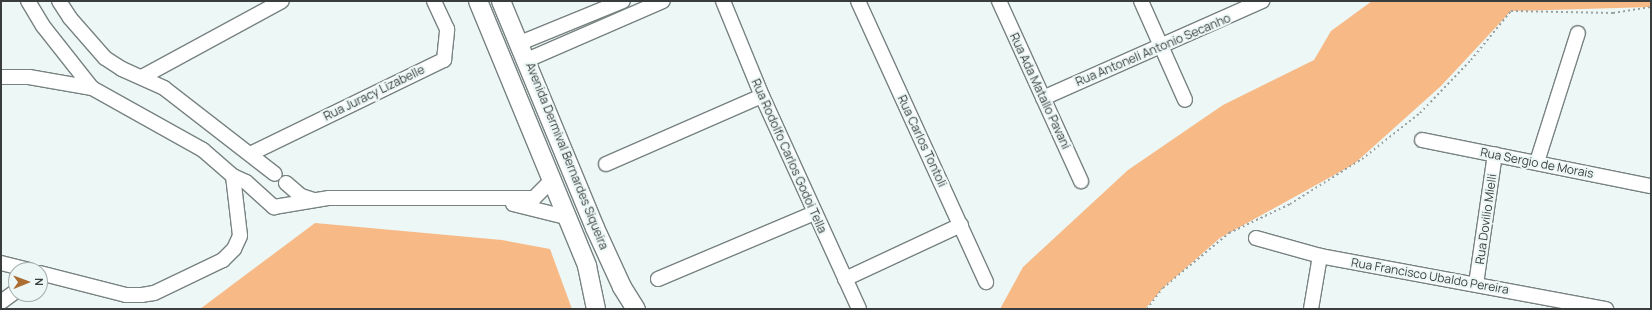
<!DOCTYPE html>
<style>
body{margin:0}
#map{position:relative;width:1652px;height:310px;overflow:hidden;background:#ecf7f6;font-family:Manrope,sans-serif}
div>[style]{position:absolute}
.green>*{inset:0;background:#f7ba87}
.path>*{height:2px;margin-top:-1px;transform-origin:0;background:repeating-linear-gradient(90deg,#9aa1a1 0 2px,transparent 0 5px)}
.roads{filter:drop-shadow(1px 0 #788281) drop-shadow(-1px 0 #788281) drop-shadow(0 1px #788281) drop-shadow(0 -1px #788281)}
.minor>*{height:14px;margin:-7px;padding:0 7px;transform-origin:7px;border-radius:7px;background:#fff}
.major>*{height:18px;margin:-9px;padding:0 9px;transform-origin:9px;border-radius:9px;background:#fff}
span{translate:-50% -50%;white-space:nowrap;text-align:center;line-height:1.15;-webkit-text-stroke:4px #ecf7f6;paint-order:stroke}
.street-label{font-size:12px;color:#393d3d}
.frame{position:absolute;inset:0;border:2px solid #393d3d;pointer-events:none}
.north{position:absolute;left:8px;top:262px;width:40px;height:40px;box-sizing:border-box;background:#ecf7f6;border:1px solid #a4adac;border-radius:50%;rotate:89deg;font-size:11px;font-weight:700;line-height:16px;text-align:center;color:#393d3d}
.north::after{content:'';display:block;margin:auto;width:14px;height:18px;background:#ab6d32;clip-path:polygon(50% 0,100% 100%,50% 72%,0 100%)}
</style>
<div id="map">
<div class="green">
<i style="clip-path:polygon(1372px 1px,1651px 1px,1651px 7px,1511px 11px,1441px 86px,1354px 164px,1220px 238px,1163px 288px,1145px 309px,1000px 309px,1023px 267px,1128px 170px,1223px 105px,1314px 60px,1331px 31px)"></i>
<i style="clip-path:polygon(315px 223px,502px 240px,550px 249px,572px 309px,200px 309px)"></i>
</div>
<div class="path">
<i style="left:1147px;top:309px;width:26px;rotate:-53deg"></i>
<i style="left:1163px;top:288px;width:86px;rotate:-39.8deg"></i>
<i style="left:1229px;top:233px;width:68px;rotate:-25.4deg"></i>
<i style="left:1290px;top:204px;width:85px;rotate:-32deg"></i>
<i style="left:1362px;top:159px;width:74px;rotate:-38.4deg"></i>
<i style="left:1420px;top:113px;width:74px;rotate:-46.1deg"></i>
<i style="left:1471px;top:60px;width:63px;rotate:-50.8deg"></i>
<i style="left:1511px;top:11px;width:102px;rotate:1.1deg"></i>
<i style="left:1613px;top:13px;width:38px;rotate:-9deg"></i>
</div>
<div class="roads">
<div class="minor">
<i style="left:28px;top:1px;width:29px;rotate:59deg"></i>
<i style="left:43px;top:26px;width:79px;rotate:51.7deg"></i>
<i style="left:59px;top:1px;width:20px;rotate:57deg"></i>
<i style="left:70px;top:18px;width:53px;rotate:48.8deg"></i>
<i style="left:105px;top:58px;width:20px;rotate:33deg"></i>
<i style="left:122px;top:69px;width:46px;rotate:24.3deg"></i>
<i style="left:164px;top:88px;width:140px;rotate:37.8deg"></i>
<i style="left:723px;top:1px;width:103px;rotate:67.7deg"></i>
<i style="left:762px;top:96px;width:234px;rotate:65.5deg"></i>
<i style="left:858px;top:1px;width:309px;rotate:65.5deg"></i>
<i style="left:999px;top:1px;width:198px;rotate:65.5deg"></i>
<i style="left:1141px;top:1px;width:108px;rotate:66deg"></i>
<i style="left:520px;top:43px;width:111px;rotate:-22.2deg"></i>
<i style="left:527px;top:60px;width:148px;rotate:-23.5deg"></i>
<i style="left:1px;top:77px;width:28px"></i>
<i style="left:29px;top:77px;width:64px;rotate:9.9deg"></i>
<i style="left:92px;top:88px;width:127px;rotate:29.2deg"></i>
<i style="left:203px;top:150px;width:40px;rotate:41deg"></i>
<i style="left:233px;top:176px;width:60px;rotate:83.3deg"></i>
<i style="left:240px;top:236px;width:14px;rotate:115deg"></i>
<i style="left:234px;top:249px;width:16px;rotate:135deg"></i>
<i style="left:223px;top:260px;width:76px;rotate:154.4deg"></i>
<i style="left:154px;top:293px;width:12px;rotate:171deg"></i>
<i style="left:142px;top:295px;width:16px;rotate:180deg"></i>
<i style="left:126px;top:295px;width:89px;rotate:-165.7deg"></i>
<i style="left:142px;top:77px;width:159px;rotate:-28.5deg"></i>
<i style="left:1043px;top:98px;width:240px;rotate:-23.9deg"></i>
<i style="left:1422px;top:140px;width:234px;rotate:11.4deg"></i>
<i style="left:250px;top:154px;width:216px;rotate:-25.9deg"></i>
<i style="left:444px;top:60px;width:31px;rotate:-84deg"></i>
<i style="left:447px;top:29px;width:31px;rotate:-115deg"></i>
<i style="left:1537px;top:162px;width:135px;rotate:-72.4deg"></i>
<i style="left:606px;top:164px;width:170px;rotate:-23.6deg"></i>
<i style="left:233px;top:176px;width:14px;rotate:25deg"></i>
<i style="left:246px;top:182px;width:38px;rotate:42deg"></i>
<i style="left:274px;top:207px;width:56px;rotate:-9.3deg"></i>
<i style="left:329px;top:198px;width:205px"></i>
<i style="left:534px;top:198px;width:25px;rotate:-45deg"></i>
<i style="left:286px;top:183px;width:20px;rotate:41deg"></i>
<i style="left:301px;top:196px;width:13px;rotate:18deg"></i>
<i style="left:513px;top:204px;width:54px;rotate:14deg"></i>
<i style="left:1256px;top:238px;width:66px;rotate:15.7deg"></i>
<i style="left:1320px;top:256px;width:291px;rotate:10.5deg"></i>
<i style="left:1px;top:263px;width:29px;rotate:14deg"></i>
<i style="left:658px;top:279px;width:169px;rotate:-22.9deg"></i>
<i style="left:845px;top:279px;width:128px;rotate:-25deg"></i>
<i style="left:1476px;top:284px;width:131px;rotate:-81.7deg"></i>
<i style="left:1px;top:302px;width:19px;rotate:-36deg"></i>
<i style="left:1311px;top:309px;width:54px;rotate:-80.4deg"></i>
</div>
<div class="major">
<i style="left:478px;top:1px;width:287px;rotate:67.6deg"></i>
<i style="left:587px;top:266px;width:44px;rotate:78.2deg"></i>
<i style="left:501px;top:1px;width:246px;rotate:67.5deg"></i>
<i style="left:595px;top:228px;width:65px;rotate:65.4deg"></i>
<i style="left:622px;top:287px;width:26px;rotate:58deg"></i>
</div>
</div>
<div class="street-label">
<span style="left:1153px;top:50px;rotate:-23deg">Rua Antoneli Antonio Secanho</span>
<span style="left:1040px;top:91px;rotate:65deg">Rua Ada Matallo Pavani</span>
<span style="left:374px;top:93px;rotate:-26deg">Rua Juracy Lizabelle</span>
<span style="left:922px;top:141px;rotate:65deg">Rua Carlos Tontoli</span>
<span style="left:567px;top:156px;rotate:68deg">Avenida Dermival Bernardes Siqueira</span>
<span style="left:789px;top:156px;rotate:66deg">Rua Rodolfo Carlos Godoi Tella</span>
<span style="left:1537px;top:163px;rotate:11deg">Rua Sergio de Morais</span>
<span style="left:1486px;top:219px;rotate:-82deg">Rua Dovilio Mielli</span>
<span style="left:1430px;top:276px;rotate:10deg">Rua Francisco Ubaldo Pereira</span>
</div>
<div class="frame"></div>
<div class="north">N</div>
</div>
